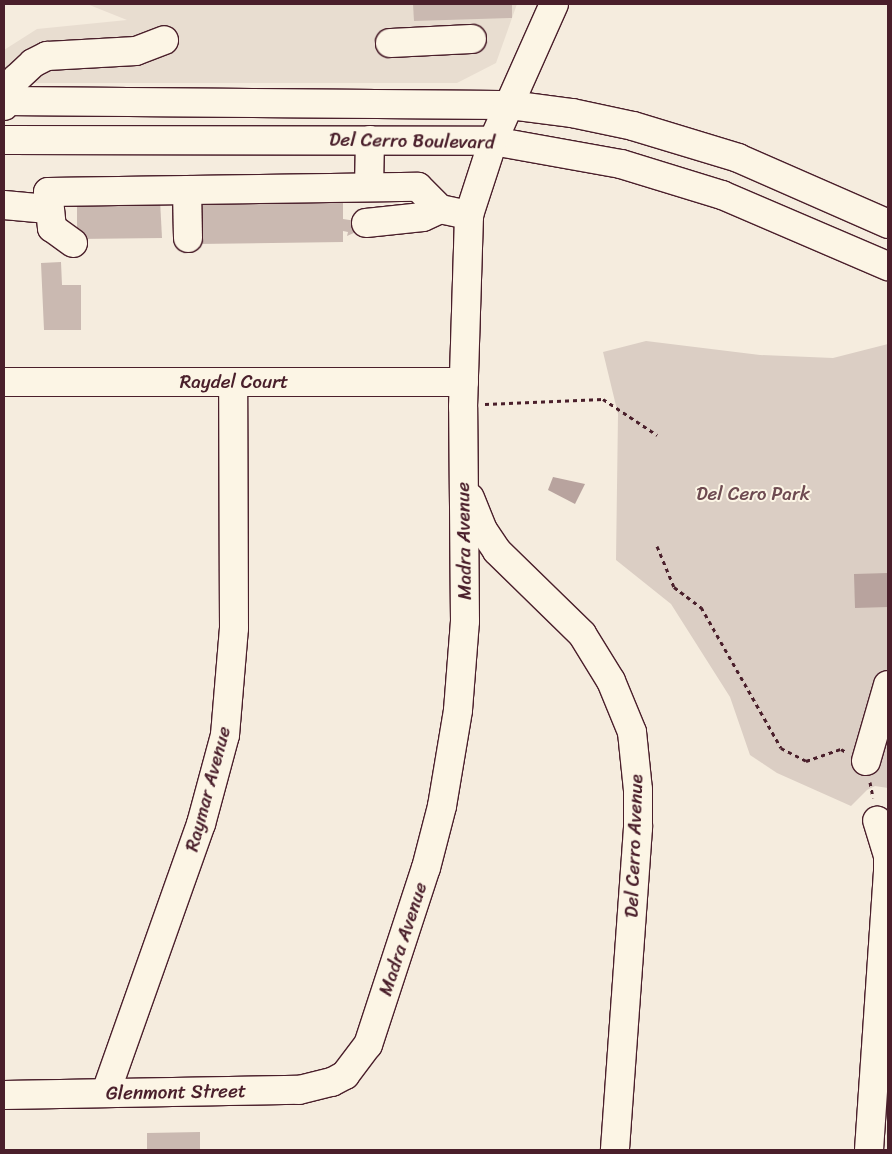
<!DOCTYPE html>
<style>
body{margin:0}
#map{position:relative;width:892px;height:1154px;overflow:hidden;background:#f5ecde;font-family:Sriracha,sans-serif}
div>[style]{position:absolute}
.built>*{inset:0;background:#e8ddd0}
.green>*{inset:0;background:#dbcec4}
.water>*{inset:0;background:#b8a39e}
.building>*{inset:0;background:#cab9b1}
.path>*{height:3px;margin-top:-1.5px;transform-origin:0;background:repeating-linear-gradient(90deg,#4a1f2b 0 4px,transparent 0 8px)}
.roads{filter:drop-shadow(1px 0 #4a1f2b) drop-shadow(-1px 0 #4a1f2b) drop-shadow(0 1px #4a1f2b) drop-shadow(0 -1px #4a1f2b)}
.minor>*{height:28px;margin:-14px;padding:0 14px;transform-origin:14px;border-radius:14px;background:#fcf5e5}
span{translate:-50% -50%;white-space:nowrap;text-align:center;line-height:1.15;-webkit-text-stroke:4px #fcf5e5;paint-order:stroke}
.street-label{font-size:19px;color:#4a1f2b}
.park-label{font-size:19px;color:#6e4b51}
.frame{position:absolute;inset:0;border:5px solid #4a1f2b;pointer-events:none}
</style>
<div id="map">
<div class="built">
<i style="clip-path:polygon(87px 4px,517px 4px,496px 63px,457px 83px,4px 83px,4px 50px,37px 29px,127px 20px)"></i>
</div>
<div class="green">
<i style="clip-path:polygon(646px 341px,760px 355px,833px 358px,888px 344px,888px 788px,875px 786px,867px 790px,851px 806px,777px 773px,750px 755px,730px 697px,671px 604px,616px 560px,618px 414px,603px 352px)"></i>
</div>
<div class="water">
<i style="clip-path:polygon(553px 477px,585px 484px,575px 504px,548px 490px)"></i>
<i style="clip-path:polygon(888px 573px,888px 607px,855px 608px,854px 574px)"></i>
</div>
<div class="building">
<i style="clip-path:polygon(413px 4px,512px 4px,512px 18px,414px 21px)"></i>
<i style="clip-path:polygon(343px 195px,343px 219px,356px 221px,356px 232px,347px 236px,348px 232px,343px 231px,343px 242px,197px 244px,196px 197px)"></i>
<i style="clip-path:polygon(160px 200px,162px 238px,77px 239px,77px 202px)"></i>
<i style="clip-path:polygon(61px 262px,62px 285px,81px 285px,81px 330px,44px 330px,41px 263px)"></i>
<i style="clip-path:polygon(200px 1132px,200px 1150px,147px 1150px,147px 1133px)"></i>
</div>
<div class="path">
<i style="left:485px;top:404px;width:118px;rotate:-2.4deg"></i>
<i style="left:603px;top:399px;width:65px;rotate:33.7deg"></i>
<i style="left:657px;top:546px;width:44px;rotate:67.5deg"></i>
<i style="left:674px;top:587px;width:34px;rotate:37deg"></i>
<i style="left:701px;top:607px;width:162px;rotate:60.4deg"></i>
<i style="left:781px;top:748px;width:28px;rotate:27deg"></i>
<i style="left:806px;top:761px;width:37px;rotate:-19deg"></i>
<i style="left:841px;top:749px;width:6px;rotate:31deg"></i>
<i style="left:870px;top:782px;width:16px;rotate:79deg"></i>
</div>
<div class="roads">
<div class="minor">
<i style="left:390px;top:43px;width:82px;rotate:-2.8deg"></i>
<i style="left:4px;top:101px;width:506px;rotate:0.45deg"></i>
<i style="left:510px;top:105px;width:63px;rotate:7.4deg"></i>
<i style="left:572px;top:113px;width:62px;rotate:12deg"></i>
<i style="left:633px;top:126px;width:110px;rotate:16.9deg"></i>
<i style="left:738px;top:158px;width:164px;rotate:23.7deg"></i>
<i style="left:4px;top:106px;width:30px;rotate:-66deg"></i>
<i style="left:16px;top:79px;width:23px;rotate:-43deg"></i>
<i style="left:33px;top:63px;width:16px;rotate:-27deg"></i>
<i style="left:47px;top:56px;width:89px;rotate:-3.2deg"></i>
<i style="left:136px;top:51px;width:30px;rotate:-21deg"></i>
<i style="left:4px;top:140px;width:489px;rotate:0.1deg"></i>
<i style="left:493px;top:141px;width:130px;rotate:10.2deg"></i>
<i style="left:621px;top:164px;width:106px;rotate:17.1deg"></i>
<i style="left:722px;top:195px;width:181px;rotate:23.2deg"></i>
<i style="left:369px;top:187px;width:47px;rotate:-88.8deg"></i>
<i style="left:187px;top:190px;width:48px;rotate:88.8deg"></i>
<i style="left:4px;top:205px;width:44px;rotate:5.2deg"></i>
<i style="left:366px;top:223px;width:57px;rotate:-6deg"></i>
<i style="left:423px;top:217px;width:19px;rotate:-25deg"></i>
<i style="left:73px;top:243px;width:26px;rotate:-144deg"></i>
<i style="left:52px;top:228px;width:36px;rotate:-96deg"></i>
<i style="left:48px;top:192px;width:370px;rotate:-0.8deg"></i>
<i style="left:418px;top:187px;width:31px;rotate:45deg"></i>
<i style="left:440px;top:209px;width:30px;rotate:12deg"></i>
<i style="left:4px;top:382px;width:460px"></i>
<i style="left:470px;top:498px;width:35px;rotate:68deg"></i>
<i style="left:483px;top:530px;width:25px;rotate:56deg"></i>
<i style="left:497px;top:551px;width:119px;rotate:44.3deg"></i>
<i style="left:582px;top:634px;width:55px;rotate:58.3deg"></i>
<i style="left:611px;top:681px;width:55px;rotate:67.6deg"></i>
<i style="left:632px;top:732px;width:58px;rotate:84.1deg"></i>
<i style="left:638px;top:790px;width:38px;rotate:90deg"></i>
<i style="left:638px;top:828px;width:323px;rotate:94.1deg"></i>
<i style="left:866px;top:761px;width:79px;rotate:-73.9deg"></i>
<i style="left:106px;top:1092px;width:284px;rotate:-70.5deg"></i>
<i style="left:201px;top:824px;width:92px;rotate:-74.9deg"></i>
<i style="left:225px;top:735px;width:107px;rotate:-85.2deg"></i>
<i style="left:234px;top:628px;width:246px;rotate:-90.2deg"></i>
<i style="left:4px;top:1095px;width:295px;rotate:-1deg"></i>
<i style="left:299px;top:1090px;width:34px;rotate:-14deg"></i>
<i style="left:332px;top:1082px;width:15px;rotate:-28deg"></i>
<i style="left:345px;top:1075px;width:38px;rotate:-53deg"></i>
<i style="left:368px;top:1045px;width:186px;rotate:-71.9deg"></i>
<i style="left:426px;top:868px;width:64px;rotate:-75.5deg"></i>
<i style="left:442px;top:806px;width:97px;rotate:-80.5deg"></i>
<i style="left:458px;top:710px;width:89px;rotate:-85.5deg"></i>
<i style="left:465px;top:621px;width:214px;rotate:-90.5deg"></i>
<i style="left:463px;top:407px;width:192px;rotate:-88.2deg"></i>
<i style="left:469px;top:215px;width:78px;rotate:-72deg"></i>
<i style="left:493px;top:141px;width:150px;rotate:-66deg"></i>
<i style="left:869px;top:1150px;width:280px;rotate:-86.1deg"></i>
<i style="left:888px;top:871px;width:15px;rotate:-90deg"></i>
<i style="left:888px;top:856px;width:37px;rotate:-107deg"></i>
</div>
</div>
<div class="street-label">
<span style="left:412px;top:141px;rotate:1deg">Del Cerro Boulevard</span>
<span style="left:234px;top:382px">Raydel Court</span>
<span style="left:464px;top:541px;rotate:-91deg">Madra Avenue</span>
<span style="left:208px;top:789px;rotate:-75deg">Raymar Avenue</span>
<span style="left:634px;top:846px;rotate:-88deg">Del Cerro Avenue</span>
<span style="left:403px;top:939px;rotate:-72deg">Madra Avenue</span>
<span style="left:176px;top:1092px;rotate:-1deg">Glenmont Street</span>
</div>
<div class="park-label">
<span style="left:753px;top:494px">Del Cero Park</span>
</div>
<div class="frame"></div>
</div>
